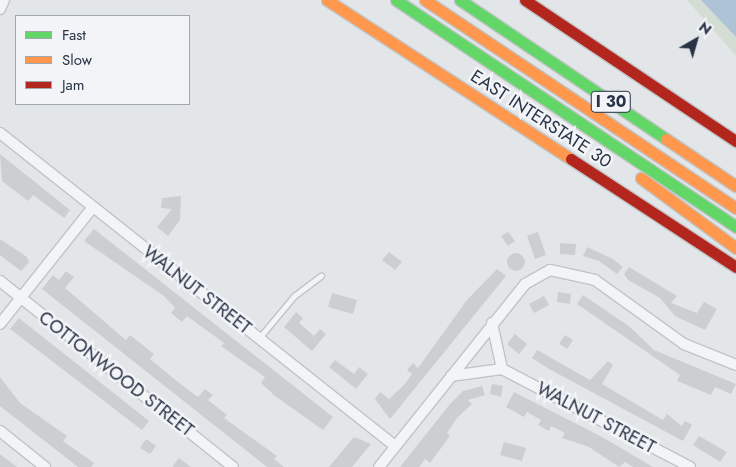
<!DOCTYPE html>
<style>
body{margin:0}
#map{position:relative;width:736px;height:467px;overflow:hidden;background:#e3e6e9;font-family:Jost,sans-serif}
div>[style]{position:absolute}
.green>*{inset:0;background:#d4ddd4}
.water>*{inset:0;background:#afc3d7}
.building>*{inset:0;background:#ccced2}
.round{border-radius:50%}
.roads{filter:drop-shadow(1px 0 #c1c4c7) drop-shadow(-1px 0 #c1c4c7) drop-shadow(0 1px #c1c4c7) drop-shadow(0 -1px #c1c4c7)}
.lane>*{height:5px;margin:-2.5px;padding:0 2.5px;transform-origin:2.5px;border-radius:2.5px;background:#f3f4f6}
.street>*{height:10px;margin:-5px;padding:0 5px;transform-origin:5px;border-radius:5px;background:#f3f4f6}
.fast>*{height:11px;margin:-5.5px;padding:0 5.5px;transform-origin:5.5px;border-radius:5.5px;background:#63d668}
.slow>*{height:11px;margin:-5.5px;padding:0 5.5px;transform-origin:5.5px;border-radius:5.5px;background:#ff974d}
.jam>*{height:11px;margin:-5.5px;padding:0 5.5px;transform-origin:5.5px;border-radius:5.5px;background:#b3261e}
span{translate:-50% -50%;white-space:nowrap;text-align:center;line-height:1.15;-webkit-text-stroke:5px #f2f4f8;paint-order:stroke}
.shield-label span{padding:1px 4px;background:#f2f4f8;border:1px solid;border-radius:4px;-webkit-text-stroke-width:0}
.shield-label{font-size:16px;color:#283345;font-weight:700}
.street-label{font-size:18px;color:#283345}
.legend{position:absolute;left:15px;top:15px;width:175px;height:90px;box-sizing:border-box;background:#f2f4f8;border:1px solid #a1a7b0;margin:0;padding:6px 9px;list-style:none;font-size:15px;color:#283345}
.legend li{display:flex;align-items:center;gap:10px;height:25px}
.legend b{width:25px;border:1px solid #a1a7b0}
.north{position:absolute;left:671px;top:15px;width:50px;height:50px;-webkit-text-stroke:4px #f2f4f8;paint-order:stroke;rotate:38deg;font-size:14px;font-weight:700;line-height:20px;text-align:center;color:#283345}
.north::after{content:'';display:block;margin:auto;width:18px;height:22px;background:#283345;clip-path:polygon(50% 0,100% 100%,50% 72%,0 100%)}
</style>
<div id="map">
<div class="green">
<i style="clip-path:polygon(687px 0,736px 0,736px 56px)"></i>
</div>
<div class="water">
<i style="clip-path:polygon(701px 0,736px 0,736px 37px)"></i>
</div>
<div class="building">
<i style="clip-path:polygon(0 154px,70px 210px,64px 218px,33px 195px,28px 201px,2px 181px)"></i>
<i style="clip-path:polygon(181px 196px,180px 220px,168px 236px,157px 227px,172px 209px,161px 208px,162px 198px)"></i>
<i style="clip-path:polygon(94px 229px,333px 417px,323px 430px,275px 396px,261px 383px,265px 377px,221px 346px,224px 343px,187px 316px,182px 322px,171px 313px,175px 308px,164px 296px,84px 241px)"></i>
<i style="clip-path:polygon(508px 232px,515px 241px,508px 246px,501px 236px)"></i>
<i style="clip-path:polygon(538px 232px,546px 255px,535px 259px,527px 236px)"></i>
<i style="clip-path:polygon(0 239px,27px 257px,29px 262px,21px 271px,0 255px)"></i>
<i style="clip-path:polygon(560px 243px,576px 244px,575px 255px,560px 254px)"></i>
<i style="clip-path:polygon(587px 247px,613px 259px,623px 267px,617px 274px,599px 261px,583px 256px)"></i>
<i style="clip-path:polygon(389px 252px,402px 262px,395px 270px,382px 260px)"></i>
<i class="round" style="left:507px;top:253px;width:18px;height:18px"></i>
<i style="clip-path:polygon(629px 267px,677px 296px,671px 303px,697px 313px,704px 302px,717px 309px,705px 330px,675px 316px,660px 298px,628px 280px,624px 274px)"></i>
<i style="clip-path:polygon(497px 269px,506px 276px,390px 419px,375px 399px,380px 392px,389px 399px,404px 385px,412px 374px,407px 370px,413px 363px,418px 368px,467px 300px)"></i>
<i style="clip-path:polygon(66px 271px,74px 277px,65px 288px,126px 340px,130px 335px,154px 354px,150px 359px,183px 386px,198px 397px,205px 389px,213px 395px,208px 400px,227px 415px,224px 418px,277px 456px,274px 459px,284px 467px,267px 467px,42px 289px,53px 275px,59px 280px)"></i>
<i style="clip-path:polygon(558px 292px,571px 294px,570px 304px,557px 302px)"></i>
<i style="clip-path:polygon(332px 293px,357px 300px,353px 314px,328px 307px)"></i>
<i style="clip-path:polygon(583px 295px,630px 327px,654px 350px,736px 384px,731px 394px,715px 387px,711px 395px,677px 381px,680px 375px,577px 304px)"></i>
<i style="clip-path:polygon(544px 296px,549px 305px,534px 313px,529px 304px)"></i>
<i style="clip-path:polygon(296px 312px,303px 318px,299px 323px,314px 336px,320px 329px,326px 334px,312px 351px,284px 327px)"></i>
<i style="clip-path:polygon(19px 318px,149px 421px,142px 430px,10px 329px)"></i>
<i style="clip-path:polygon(515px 334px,527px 344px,519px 354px,507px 344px)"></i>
<i style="clip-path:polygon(565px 335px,573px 340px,567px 349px,559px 344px)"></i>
<i style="clip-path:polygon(537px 350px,590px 380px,608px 361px,613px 365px,602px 384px,663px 420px,667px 414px,682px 426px,685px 421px,692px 425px,683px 441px,549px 369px,532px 358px)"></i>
<i style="clip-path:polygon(335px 360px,354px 374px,359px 367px,368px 374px,356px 389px,329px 367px)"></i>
<i style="clip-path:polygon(0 377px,20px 403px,67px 436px,63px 441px,94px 463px,91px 467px,78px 467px,0 406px)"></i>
<i style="clip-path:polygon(492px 384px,503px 386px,501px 397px,490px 394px)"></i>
<i style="clip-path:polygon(482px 386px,485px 395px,468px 400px,472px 404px,457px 418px,447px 433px,450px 436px,430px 463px,425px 459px,419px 467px,400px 467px,450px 404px,463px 391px)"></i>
<i style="clip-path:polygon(514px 392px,602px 437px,653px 467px,633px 467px,625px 462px,619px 467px,589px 447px,562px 438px,565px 433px,551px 426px,549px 431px,538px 425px,541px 420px,527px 412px,524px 417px,506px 407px)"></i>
<i style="clip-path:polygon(699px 436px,727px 452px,720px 462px,693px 445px)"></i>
<i style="clip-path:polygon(354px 437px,371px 444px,352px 467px,329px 467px)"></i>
<i style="clip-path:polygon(146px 439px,156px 446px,150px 454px,140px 448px)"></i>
<i style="clip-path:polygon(504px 442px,526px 448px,522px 461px,500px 455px)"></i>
<i style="clip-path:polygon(0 454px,17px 467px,0 467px)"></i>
<i style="clip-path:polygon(179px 458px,191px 467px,172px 467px)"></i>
</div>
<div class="roads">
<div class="lane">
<i style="left:259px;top:338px;width:55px;rotate:-50.2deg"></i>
<i style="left:294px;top:296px;width:34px;rotate:-37deg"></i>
</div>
<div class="street">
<i style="left:0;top:9px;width:10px;rotate:-66deg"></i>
<i style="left:0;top:133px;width:504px;rotate:38.39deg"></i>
<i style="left:0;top:281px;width:298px;rotate:38.6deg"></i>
<i style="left:492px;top:323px;width:47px;rotate:77.7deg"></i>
<i style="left:502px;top:369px;width:212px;rotate:27.5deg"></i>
<i style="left:0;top:324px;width:149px;rotate:-51.5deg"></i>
<i style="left:451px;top:376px;width:51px;rotate:-7.8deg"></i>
<i style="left:0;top:431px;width:58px;rotate:38.7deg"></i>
<i style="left:379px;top:467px;width:234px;rotate:-51.4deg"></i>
<i style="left:525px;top:284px;width:29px;rotate:-29deg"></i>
<i style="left:550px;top:270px;width:46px;rotate:12.5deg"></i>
<i style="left:595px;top:280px;width:110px;rotate:35.7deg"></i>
<i style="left:684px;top:344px;width:56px;rotate:22deg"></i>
</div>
<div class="fast">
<i style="left:396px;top:0;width:409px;rotate:33.7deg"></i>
<i style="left:460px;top:0;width:249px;rotate:34deg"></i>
</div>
<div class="slow">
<i style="left:327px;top:0;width:291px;rotate:33.1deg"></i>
<i style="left:425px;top:0;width:374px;rotate:33.8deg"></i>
<i style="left:666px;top:139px;width:84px;rotate:33.9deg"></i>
<i style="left:641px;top:178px;width:118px;rotate:36.4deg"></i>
</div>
<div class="jam">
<i style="left:525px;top:0;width:254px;rotate:33.8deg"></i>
<i style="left:571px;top:159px;width:197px;rotate:33.2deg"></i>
</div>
</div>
<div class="shield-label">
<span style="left:611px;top:102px">I 30</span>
</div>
<div class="street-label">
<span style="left:541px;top:119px;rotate:33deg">EAST INTERSTATE 30</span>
<span style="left:197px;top:290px;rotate:38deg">WALNUT STREET</span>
<span style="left:116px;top:374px;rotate:38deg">COTTONWOOD STREET</span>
<span style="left:596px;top:418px;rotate:28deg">WALNUT STREET</span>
</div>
<ul class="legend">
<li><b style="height:6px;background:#63d668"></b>Fast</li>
<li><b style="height:6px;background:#ff974d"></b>Slow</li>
<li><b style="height:6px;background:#b3261e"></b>Jam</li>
</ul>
<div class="north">N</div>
</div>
